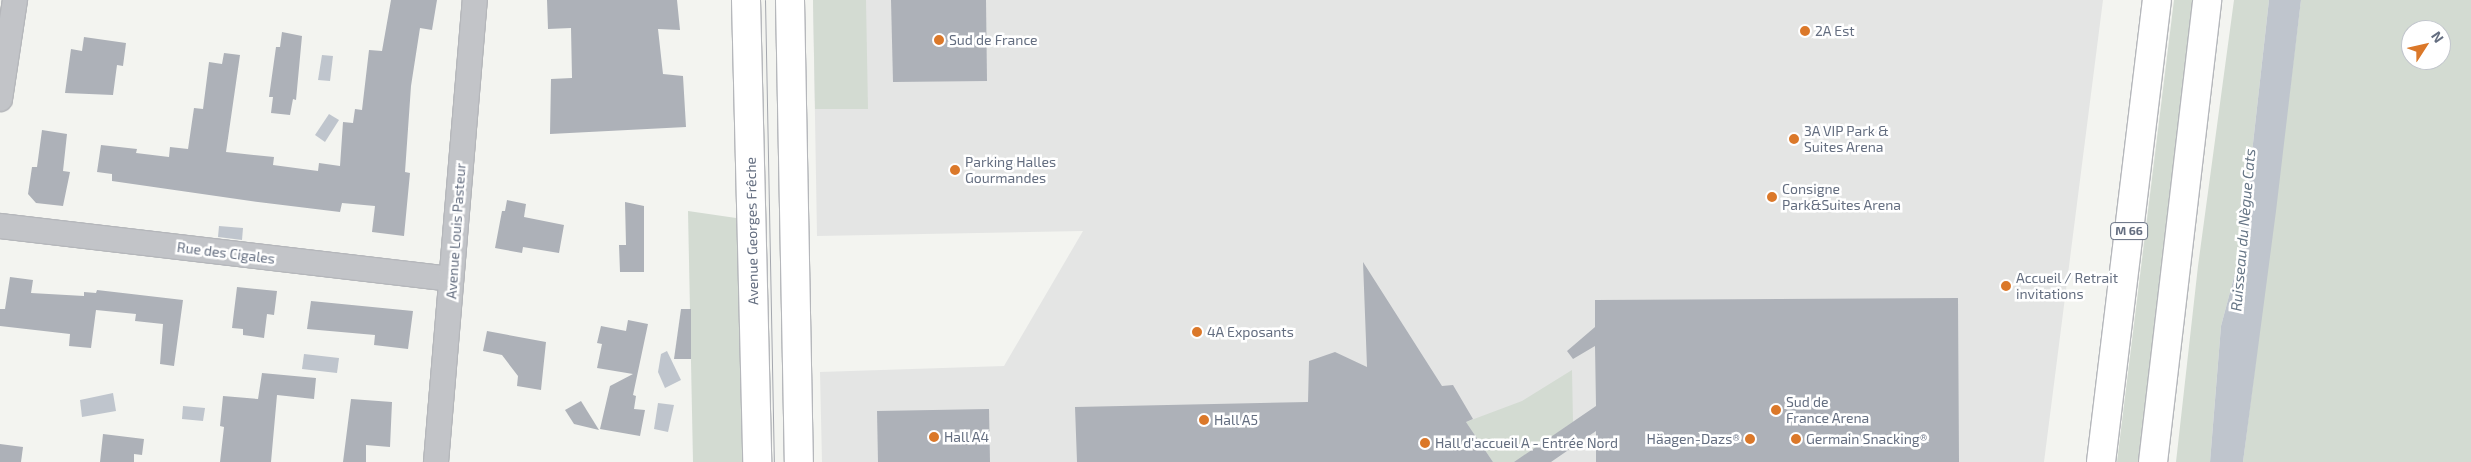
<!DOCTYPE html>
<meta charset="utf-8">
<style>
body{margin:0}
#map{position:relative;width:2471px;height:462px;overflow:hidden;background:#f3f4f0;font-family:"Exo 2",sans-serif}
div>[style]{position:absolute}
.built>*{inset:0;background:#e4e5e4}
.green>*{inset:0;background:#d3dbd2}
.water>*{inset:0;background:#bfc5cd}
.building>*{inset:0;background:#adb1b8}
.roads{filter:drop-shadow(1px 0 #b5b7bb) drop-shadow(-1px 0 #b5b7bb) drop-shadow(0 1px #b5b7bb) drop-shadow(0 -1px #b5b7bb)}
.street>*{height:24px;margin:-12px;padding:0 12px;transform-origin:12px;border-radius:12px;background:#c2c4c8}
.primary>*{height:28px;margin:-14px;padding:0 14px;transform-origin:14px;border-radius:14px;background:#fff}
.highway>*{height:28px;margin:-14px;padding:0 14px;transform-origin:14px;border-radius:14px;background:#fff}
.tram>*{height:1px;margin:-0.5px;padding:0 0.5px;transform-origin:0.5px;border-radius:0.5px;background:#a4a7ae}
.dots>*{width:14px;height:14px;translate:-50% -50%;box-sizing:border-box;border:2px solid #fff;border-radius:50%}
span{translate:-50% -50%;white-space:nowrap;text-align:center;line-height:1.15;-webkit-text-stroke:5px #fff;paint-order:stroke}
.shield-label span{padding:1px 4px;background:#fff;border:1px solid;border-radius:4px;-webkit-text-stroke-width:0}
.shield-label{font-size:12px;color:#646e80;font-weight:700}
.poi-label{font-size:14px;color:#646e80}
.left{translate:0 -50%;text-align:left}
.right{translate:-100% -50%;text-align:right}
.street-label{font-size:14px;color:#646e80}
.water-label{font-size:15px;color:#657585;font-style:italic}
.north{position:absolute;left:2401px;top:20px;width:50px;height:50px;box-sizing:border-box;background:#fff;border:1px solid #c1c5cc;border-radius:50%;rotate:55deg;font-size:14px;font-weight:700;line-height:20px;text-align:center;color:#646e80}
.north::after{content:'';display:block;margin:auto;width:18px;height:22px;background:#db7829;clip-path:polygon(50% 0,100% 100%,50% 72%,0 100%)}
</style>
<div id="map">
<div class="built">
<i style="clip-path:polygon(813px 0,2103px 0,2044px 462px,822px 462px,820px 372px,1004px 366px,1083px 231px,817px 236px)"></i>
</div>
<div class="green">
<i style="clip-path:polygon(813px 0,866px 0,868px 109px,815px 109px)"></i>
<i style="clip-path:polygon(2174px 0,2196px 0,2142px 462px,2117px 462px)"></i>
<i style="clip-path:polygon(2234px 0,2269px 0,2241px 251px,2221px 326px,2210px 462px,2176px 462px,2198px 266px)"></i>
<i style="clip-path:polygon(evenodd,2301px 0,2471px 0,2471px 462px,2243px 462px,2301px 0,2411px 30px,2441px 30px,2441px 60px,2411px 60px,2411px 30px)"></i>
<i style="clip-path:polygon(688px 211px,743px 219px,745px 462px,693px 462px)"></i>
<i style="clip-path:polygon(1572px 370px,1573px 422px,1515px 462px,1493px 462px,1466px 422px,1522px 401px)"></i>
</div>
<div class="water">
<i style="clip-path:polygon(2269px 0,2301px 0,2276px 211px,2243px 462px,2210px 462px,2221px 326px,2241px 251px)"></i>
<i style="clip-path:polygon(322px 55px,333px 56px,330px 81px,318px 80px)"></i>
<i style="clip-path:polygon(329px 114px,339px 120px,325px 142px,315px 135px)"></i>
<i style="clip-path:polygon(219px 226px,243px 228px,242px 240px,218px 237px)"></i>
<i style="clip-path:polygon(667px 351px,681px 380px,665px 388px,658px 372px,661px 354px)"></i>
<i style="clip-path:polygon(304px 354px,339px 358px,337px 373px,302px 369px)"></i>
<i style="clip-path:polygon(113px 393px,116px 411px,82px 417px,80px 400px)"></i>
<i style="clip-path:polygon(658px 403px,674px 405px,668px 432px,654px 429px)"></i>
<i style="clip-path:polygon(183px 406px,205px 408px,203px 421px,182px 419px)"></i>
</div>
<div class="building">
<i style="clip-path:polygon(391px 0,437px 0,432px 30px,420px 28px,411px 86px,405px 172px,410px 173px,404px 236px,372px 232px,375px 206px,342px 203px,340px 212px,258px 202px,112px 181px,112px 174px,97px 172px,101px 145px,137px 149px,136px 153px,169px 157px,170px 147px,188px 149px,194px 108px,203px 109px,209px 62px,222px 64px,224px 53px,240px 55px,226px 152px,274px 157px,273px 165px,318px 171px,319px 163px,340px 166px,343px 122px,353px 123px,355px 109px,362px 110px,369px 50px,382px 51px)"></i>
<i style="clip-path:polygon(547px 0,677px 0,680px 30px,658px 29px,663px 74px,683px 76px,686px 127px,550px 134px,551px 79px,572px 78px,571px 28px,548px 29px)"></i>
<i style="clip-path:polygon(891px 0,986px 0,987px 81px,893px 82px)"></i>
<i style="clip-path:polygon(282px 32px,302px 36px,296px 100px,293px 99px,290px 115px,271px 113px,273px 97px,269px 97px,276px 47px,280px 47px)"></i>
<i style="clip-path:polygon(84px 37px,126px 43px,123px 66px,117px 65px,113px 95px,65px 93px,71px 49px,82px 51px)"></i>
<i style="clip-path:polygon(42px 130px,67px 134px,63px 171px,70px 172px,63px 206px,36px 203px,28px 194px,32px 167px,37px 167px)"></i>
<i style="clip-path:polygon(507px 200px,526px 204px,524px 217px,564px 225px,559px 253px,523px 247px,522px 253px,495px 248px,502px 211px,505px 211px)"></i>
<i style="clip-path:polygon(625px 202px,644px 206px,644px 272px,620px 272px,619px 245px,626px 245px)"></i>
<i style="clip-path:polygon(1363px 262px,1442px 386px,1453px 385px,1473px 419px,1466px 422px,1493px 462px,1077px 462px,1075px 407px,1308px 402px,1309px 361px,1335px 352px,1367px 367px)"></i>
<i style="clip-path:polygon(10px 277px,33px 280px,31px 293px,84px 296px,84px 292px,96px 293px,97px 290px,183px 300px,174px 366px,160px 364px,163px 324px,135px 321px,136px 314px,96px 310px,91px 348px,69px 346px,70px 334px,0 326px,0 309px,5px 309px)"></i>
<i style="clip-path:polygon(237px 287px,277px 291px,274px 315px,267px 314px,264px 338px,243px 335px,243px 329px,232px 328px)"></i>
<i style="clip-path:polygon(1958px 298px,1959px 462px,1596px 462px,1596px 431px,1551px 462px,1514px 462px,1596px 406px,1595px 346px,1573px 359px,1567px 351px,1595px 327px,1595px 300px)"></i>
<i style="clip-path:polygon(311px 301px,413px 311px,408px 349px,374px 345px,375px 335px,307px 329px)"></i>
<i style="clip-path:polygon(681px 309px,691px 309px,691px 359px,674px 359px)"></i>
<i style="clip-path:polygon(628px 320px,648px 324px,633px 395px,636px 396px,634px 409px,645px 410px,640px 436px,600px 429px,610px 386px,633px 374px,597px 368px,602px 344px,597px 343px,601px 326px,626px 331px)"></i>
<i style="clip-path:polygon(487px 331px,546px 342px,541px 390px,517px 386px,518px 376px,502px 355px,483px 351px)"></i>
<i style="clip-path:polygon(262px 373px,316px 378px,314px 399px,277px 395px,271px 462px,220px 462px,224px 427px,220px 426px,223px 396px,258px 399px)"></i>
<i style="clip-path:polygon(351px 399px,392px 402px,390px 447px,366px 445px,366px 462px,343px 462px)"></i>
<i style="clip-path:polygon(581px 401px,599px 430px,574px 424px,565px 410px)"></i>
<i style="clip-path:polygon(989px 409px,990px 462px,878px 462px,877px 411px)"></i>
<i style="clip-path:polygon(103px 434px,144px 439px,142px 455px,134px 454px,134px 462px,100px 462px)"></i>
<i style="clip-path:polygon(0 444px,23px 447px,21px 462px,0 462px)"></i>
</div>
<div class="roads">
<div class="street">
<i style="left:0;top:99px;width:100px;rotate:-81.4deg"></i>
<i style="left:0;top:226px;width:454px;rotate:6.7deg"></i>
<i style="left:436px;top:462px;width:464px;rotate:-85.2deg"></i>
</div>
<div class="primary">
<i style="left:746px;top:0;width:462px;rotate:88.6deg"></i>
<i style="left:790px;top:0;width:462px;rotate:88.9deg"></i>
</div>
<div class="highway">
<i style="left:2101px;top:462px;width:465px;rotate:-83.1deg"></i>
<i style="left:2153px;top:462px;width:465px;rotate:-83.3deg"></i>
</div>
</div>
<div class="tram">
<i style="left:765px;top:0;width:462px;rotate:88.9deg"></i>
</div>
<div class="dots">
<i style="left:1805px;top:31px;background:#db7829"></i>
<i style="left:939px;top:40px;background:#db7829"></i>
<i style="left:1794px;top:139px;background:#db7829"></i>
<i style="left:955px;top:170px;background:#db7829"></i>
<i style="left:1772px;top:197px;background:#db7829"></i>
<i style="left:2006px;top:286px;background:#db7829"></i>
<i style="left:1197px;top:332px;background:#db7829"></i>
<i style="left:1776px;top:410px;background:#db7829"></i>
<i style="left:1204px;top:420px;background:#db7829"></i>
<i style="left:934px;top:437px;background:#db7829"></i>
<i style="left:1750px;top:439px;background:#db7829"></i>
<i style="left:1796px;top:439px;background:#db7829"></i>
<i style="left:1425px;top:443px;background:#db7829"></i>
</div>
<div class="shield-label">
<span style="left:2129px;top:231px">M 66</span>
</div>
<div class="poi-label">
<span class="left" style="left:1815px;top:31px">2A Est</span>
<span class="left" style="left:949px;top:40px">Sud de France</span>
<span class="left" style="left:1804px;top:139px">3A VIP Park &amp;<br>Suites Arena</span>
<span class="left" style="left:965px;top:170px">Parking Halles<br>Gourmandes</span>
<span class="left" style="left:1782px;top:197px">Consigne<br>Park&amp;Suites Arena</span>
<span class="left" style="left:2016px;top:286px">Accueil / Retrait<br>invitations</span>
<span class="left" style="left:1207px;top:332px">4A Exposants</span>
<span class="left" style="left:1786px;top:410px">Sud de<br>France Arena</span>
<span class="left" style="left:1214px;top:420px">Hall A5</span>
<span class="left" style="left:944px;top:437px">Hall A4</span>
<span class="right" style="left:1740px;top:439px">Häagen-Dazs®</span>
<span class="left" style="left:1806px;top:439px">Germain Snacking®</span>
<span class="left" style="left:1435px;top:443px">Hall d'accueil A - Entrée Nord</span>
</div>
<div class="street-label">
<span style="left:456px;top:231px;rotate:-86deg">Avenue Louis Pasteur</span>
<span style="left:752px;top:231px;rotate:-91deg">Avenue Georges Frêche</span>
<span style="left:226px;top:253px;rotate:7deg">Rue des Cigales</span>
</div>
<div class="water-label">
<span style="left:2243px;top:230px;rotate:-85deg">Ruisseau du Nègue Cats</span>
</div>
<div class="north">N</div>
</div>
